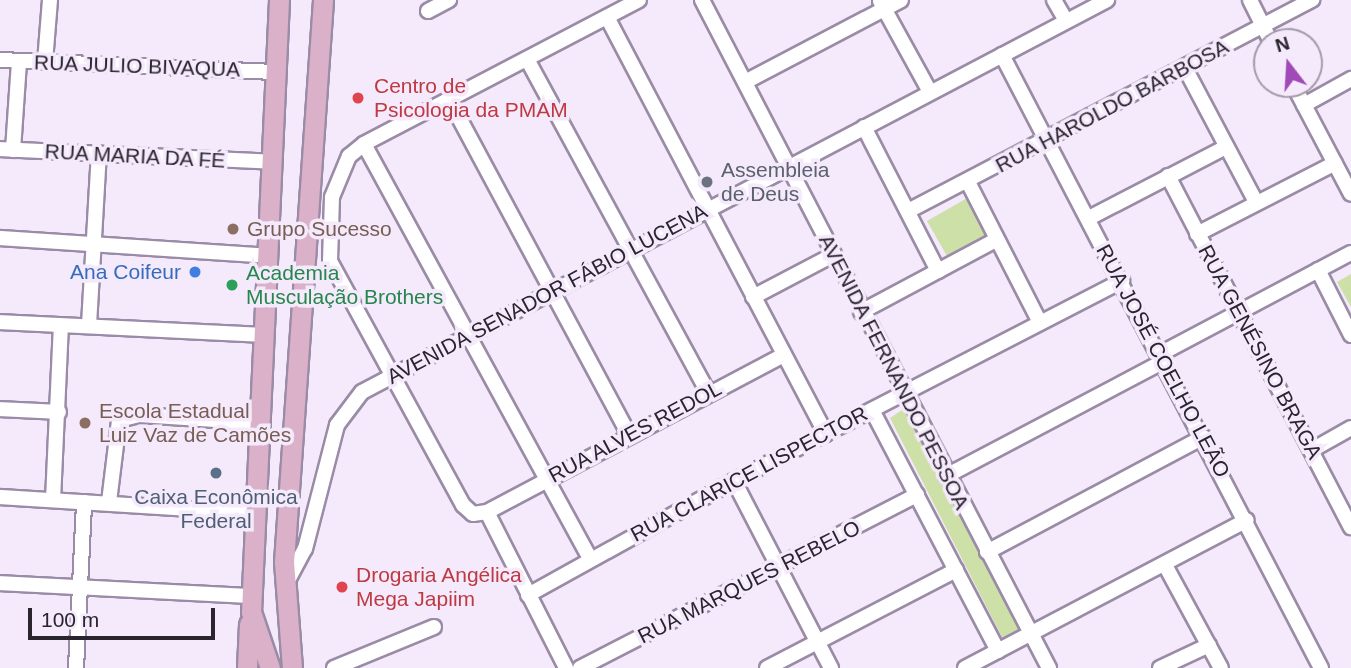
<!DOCTYPE html>
<meta charset="utf-8">
<style>
body{margin:0}
#map{position:relative;width:1351px;height:668px;overflow:hidden;background:#f4eafc;font-family:Arial,sans-serif}
div>[style]{position:absolute}
.green>*{inset:0;background:#cde0a7}
.roads{filter:drop-shadow(2px 0 #9a8ba6) drop-shadow(-2px 0 #9a8ba6) drop-shadow(0 2px #9a8ba6) drop-shadow(0 -2px #9a8ba6)}
.minor>*{height:14px;margin:-7px;padding:0 7px;transform-origin:7px;border-radius:7px;background:#fff}
.major>*{height:19px;margin:-9.5px;padding:0 9.5px;transform-origin:9.5px;border-radius:9.5px;background:#dab1c8}
.dots>*{width:19px;height:19px;translate:-50% -50%;box-sizing:border-box;border:4px solid #f4eafc;border-radius:50%}
span{translate:-50% -50%;white-space:nowrap;text-align:center;line-height:1.15;-webkit-text-stroke:7px #f4eafc;paint-order:stroke}
.street-label{font-size:21px;color:#2a242e}
.health-label{font-size:21px;color:#be3a42}
.left{translate:0 -50%;text-align:left}
.worship-label{font-size:21px;color:#5b616d}
.education-label{font-size:21px;color:#785e54}
.shop-label{font-size:21px;color:#366cbe}
.right{translate:-100% -50%;text-align:right}
.leisure-label{font-size:21px;color:#27864d}
.service-label{font-size:21px;color:#4e5e75}
.north{position:absolute;left:1253px;top:28px;width:70px;height:70px;box-sizing:border-box;background:#f4eafc;border:2px solid #a39baa;border-radius:50%;rotate:343deg;font-size:19px;font-weight:700;line-height:28px;text-align:center;color:#2a242e}
.north::after{content:'';display:block;margin:auto;width:24px;height:32px;background:#a049b7;clip-path:polygon(50% 0,100% 100%,50% 72%,0 100%)}
.scale{position:absolute;left:28px;top:608px;width:187px;height:32px;box-sizing:border-box;border:4px solid #2a242e;border-top:0;padding-left:9px;font-size:21px;line-height:24px;white-space:nowrap;color:#2a242e;-webkit-text-stroke:5px #f4eafc;paint-order:stroke}
</style>
<div id="map">
<div class="green">
<i style="clip-path:polygon(969px 197px,992px 239px,951px 263px,927px 221px)"></i>
<i style="clip-path:polygon(1351px 274px,1351px 307px,1337px 282px)"></i>
<i style="clip-path:polygon(905px 408px,1022px 630px,1004px 641px,890px 418px)"></i>
</div>
<div class="roads">
<div class="minor">
<i style="left:639px;top:0;width:310px;rotate:152.4deg"></i>
<i style="left:364px;top:144px;width:19px;rotate:141deg"></i>
<i style="left:349px;top:156px;width:44px;rotate:112.5deg"></i>
<i style="left:332px;top:197px;width:64px;rotate:91.8deg"></i>
<i style="left:330px;top:261px;width:278px;rotate:61.4deg"></i>
<i style="left:463px;top:505px;width:13px;rotate:42deg"></i>
<i style="left:473px;top:514px;width:14px;rotate:-8deg"></i>
<i style="left:487px;top:512px;width:335px;rotate:-27.9deg"></i>
<i style="left:702px;top:0;width:753px;rotate:62.55deg"></i>
<i style="left:1054px;top:0;width:24px;rotate:60deg"></i>
<i style="left:1250px;top:0;width:47px;rotate:63.4deg"></i>
<i style="left:880px;top:1px;width:104px;rotate:61.2deg"></i>
<i style="left:428px;top:11px;width:24px;rotate:-28deg"></i>
<i style="left:607px;top:17px;width:471px;rotate:62.3deg"></i>
<i style="left:1002px;top:55px;width:691px;rotate:62.51deg"></i>
<i style="left:527px;top:59px;width:380px;rotate:61.5deg"></i>
<i style="left:0;top:60px;width:274px;rotate:2.5deg"></i>
<i style="left:45px;top:62px;width:62px;rotate:-85.4deg"></i>
<i style="left:1185px;top:68px;width:152px;rotate:62.1deg"></i>
<i style="left:745px;top:82px;width:176px;rotate:-27.7deg"></i>
<i style="left:1293px;top:84px;width:124px;rotate:62.2deg"></i>
<i style="left:449px;top:99px;width:381px;rotate:61.8deg"></i>
<i style="left:1304px;top:105px;width:54px;rotate:-29deg"></i>
<i style="left:864px;top:127px;width:162px;rotate:62.8deg"></i>
<i style="left:364px;top:144px;width:472px;rotate:61.4deg"></i>
<i style="left:0;top:149px;width:271px;rotate:2.7deg"></i>
<i style="left:13px;top:150px;width:89px;rotate:-86.1deg"></i>
<i style="left:1168px;top:176px;width:396px;rotate:62.5deg"></i>
<i style="left:968px;top:182px;width:158px;rotate:62.9deg"></i>
<i style="left:910px;top:210px;width:454px;rotate:-27.6deg"></i>
<i style="left:1089px;top:218px;width:154px;rotate:-27.4deg"></i>
<i style="left:1197px;top:234px;width:155px;rotate:-27.2deg"></i>
<i style="left:0;top:238px;width:269px;rotate:3.8deg"></i>
<i style="left:1318px;top:270px;width:73px;rotate:63.1deg"></i>
<i style="left:753px;top:297px;width:90px;rotate:-27.7deg"></i>
<i style="left:861px;top:312px;width:153px;rotate:-28.1deg"></i>
<i style="left:0;top:322px;width:263px;rotate:2.8deg"></i>
<i style="left:89px;top:325px;width:172px;rotate:-86.7deg"></i>
<i style="left:1160px;top:354px;width:216px;rotate:-27.9deg"></i>
<i style="left:0;top:409px;width:59px;rotate:2.9deg"></i>
<i style="left:872px;top:410px;width:272px;rotate:62.4deg"></i>
<i style="left:1312px;top:450px;width:45px;rotate:-29.4deg"></i>
<i style="left:946px;top:476px;width:246px;rotate:-27.8deg"></i>
<i style="left:734px;top:481px;width:211px;rotate:62.6deg"></i>
<i style="left:0;top:497px;width:256px;rotate:3.6deg"></i>
<i style="left:53px;top:500px;width:174px;rotate:-87.4deg"></i>
<i style="left:109px;top:502px;width:83px;rotate:-83deg"></i>
<i style="left:119px;top:420px;width:21px;rotate:-14deg"></i>
<i style="left:139px;top:415px;width:119px;rotate:3.8deg"></i>
<i style="left:487px;top:512px;width:175px;rotate:63.1deg"></i>
<i style="left:987px;top:552px;width:245px;rotate:-28deg"></i>
<i style="left:1165px;top:565px;width:117px;rotate:61.5deg"></i>
<i style="left:0;top:583px;width:252px;rotate:3deg"></i>
<i style="left:286px;top:584px;width:40px;rotate:-62deg"></i>
<i style="left:305px;top:549px;width:128px;rotate:-75.5deg"></i>
<i style="left:337px;top:425px;width:41px;rotate:-52.9deg"></i>
<i style="left:362px;top:392px;width:842px;rotate:-27.75deg"></i>
<i style="left:528px;top:595px;width:235px;rotate:-29deg"></i>
<i style="left:734px;top:481px;width:437px;rotate:-27.3deg"></i>
<i style="left:76px;top:668px;width:166px;rotate:-87.2deg"></i>
<i style="left:334px;top:668px;width:108px;rotate:-22.3deg"></i>
<i style="left:580px;top:668px;width:379px;rotate:-27.2deg"></i>
<i style="left:767px;top:668px;width:213px;rotate:-27.4deg"></i>
<i style="left:965px;top:668px;width:318px;rotate:-27.7deg"></i>
<i style="left:1160px;top:668px;width:54px;rotate:-25.1deg"></i>
</div>
<div class="major">
<i style="left:247px;top:668px;width:44px;rotate:-87.4deg"></i>
<i style="left:270px;top:668px;width:59px;rotate:-108.7deg"></i>
<i style="left:251px;top:612px;width:613px;rotate:-87.38deg"></i>
<i style="left:292px;top:668px;width:106px;rotate:-94.3deg"></i>
<i style="left:284px;top:562px;width:563px;rotate:-86.03deg"></i>
</div>
</div>
<div class="dots">
<i style="left:358px;top:98px;background:#e0444e"></i>
<i style="left:707px;top:182px;background:#6b7280"></i>
<i style="left:233px;top:229px;background:#8d6e63"></i>
<i style="left:195px;top:272px;background:#3f7fe0"></i>
<i style="left:232px;top:285px;background:#2e9e5b"></i>
<i style="left:85px;top:423px;background:#8d6e63"></i>
<i style="left:216px;top:473px;background:#5c6f8a"></i>
<i style="left:342px;top:587px;background:#e0444e"></i>
</div>
<div class="street-label">
<span style="left:137px;top:66px;rotate:2deg">RUA JULIO BIVAQUA</span>
<span style="left:1112px;top:106px;rotate:-28deg">RUA HAROLDO BARBOSA</span>
<span style="left:135px;top:156px;rotate:3deg">RUA MARIA DA FÉ</span>
<span style="left:547px;top:294px;rotate:-28deg">AVENIDA SENADOR FÁBIO LUCENA</span>
<span style="left:1260px;top:352px;rotate:62deg">RUA GENÉSINO BRAGA</span>
<span style="left:1163px;top:361px;rotate:62deg">RUA JOSÉ COELHO LEÃO</span>
<span style="left:894px;top:372px;rotate:63deg">AVENIDA FERNANDO PESSOA</span>
<span style="left:635px;top:432px;rotate:-28deg">RUA ALVES REDOL</span>
<span style="left:749px;top:474px;rotate:-28deg">RUA CLARICE LISPECTOR</span>
<span style="left:749px;top:582px;rotate:-27deg">RUA MARQUES REBELO</span>
</div>
<div class="health-label">
<span class="left" style="left:374px;top:98px">Centro de<br>Psicologia da PMAM</span>
<span class="left" style="left:356px;top:587px">Drogaria Angélica<br>Mega Japiim</span>
</div>
<div class="worship-label">
<span class="left" style="left:721px;top:182px">Assembleia<br>de Deus</span>
</div>
<div class="education-label">
<span class="left" style="left:247px;top:229px">Grupo Sucesso</span>
<span class="left" style="left:99px;top:423px">Escola Estadual<br>Luiz Vaz de Camões</span>
</div>
<div class="shop-label">
<span class="right" style="left:181px;top:272px">Ana Coifeur</span>
</div>
<div class="leisure-label">
<span class="left" style="left:246px;top:285px">Academia<br>Musculação Brothers</span>
</div>
<div class="service-label">
<span style="left:216px;top:509px">Caixa Econômica<br>Federal</span>
</div>
<div class="north">N</div>
<div class="scale">100 m</div>
</div>
